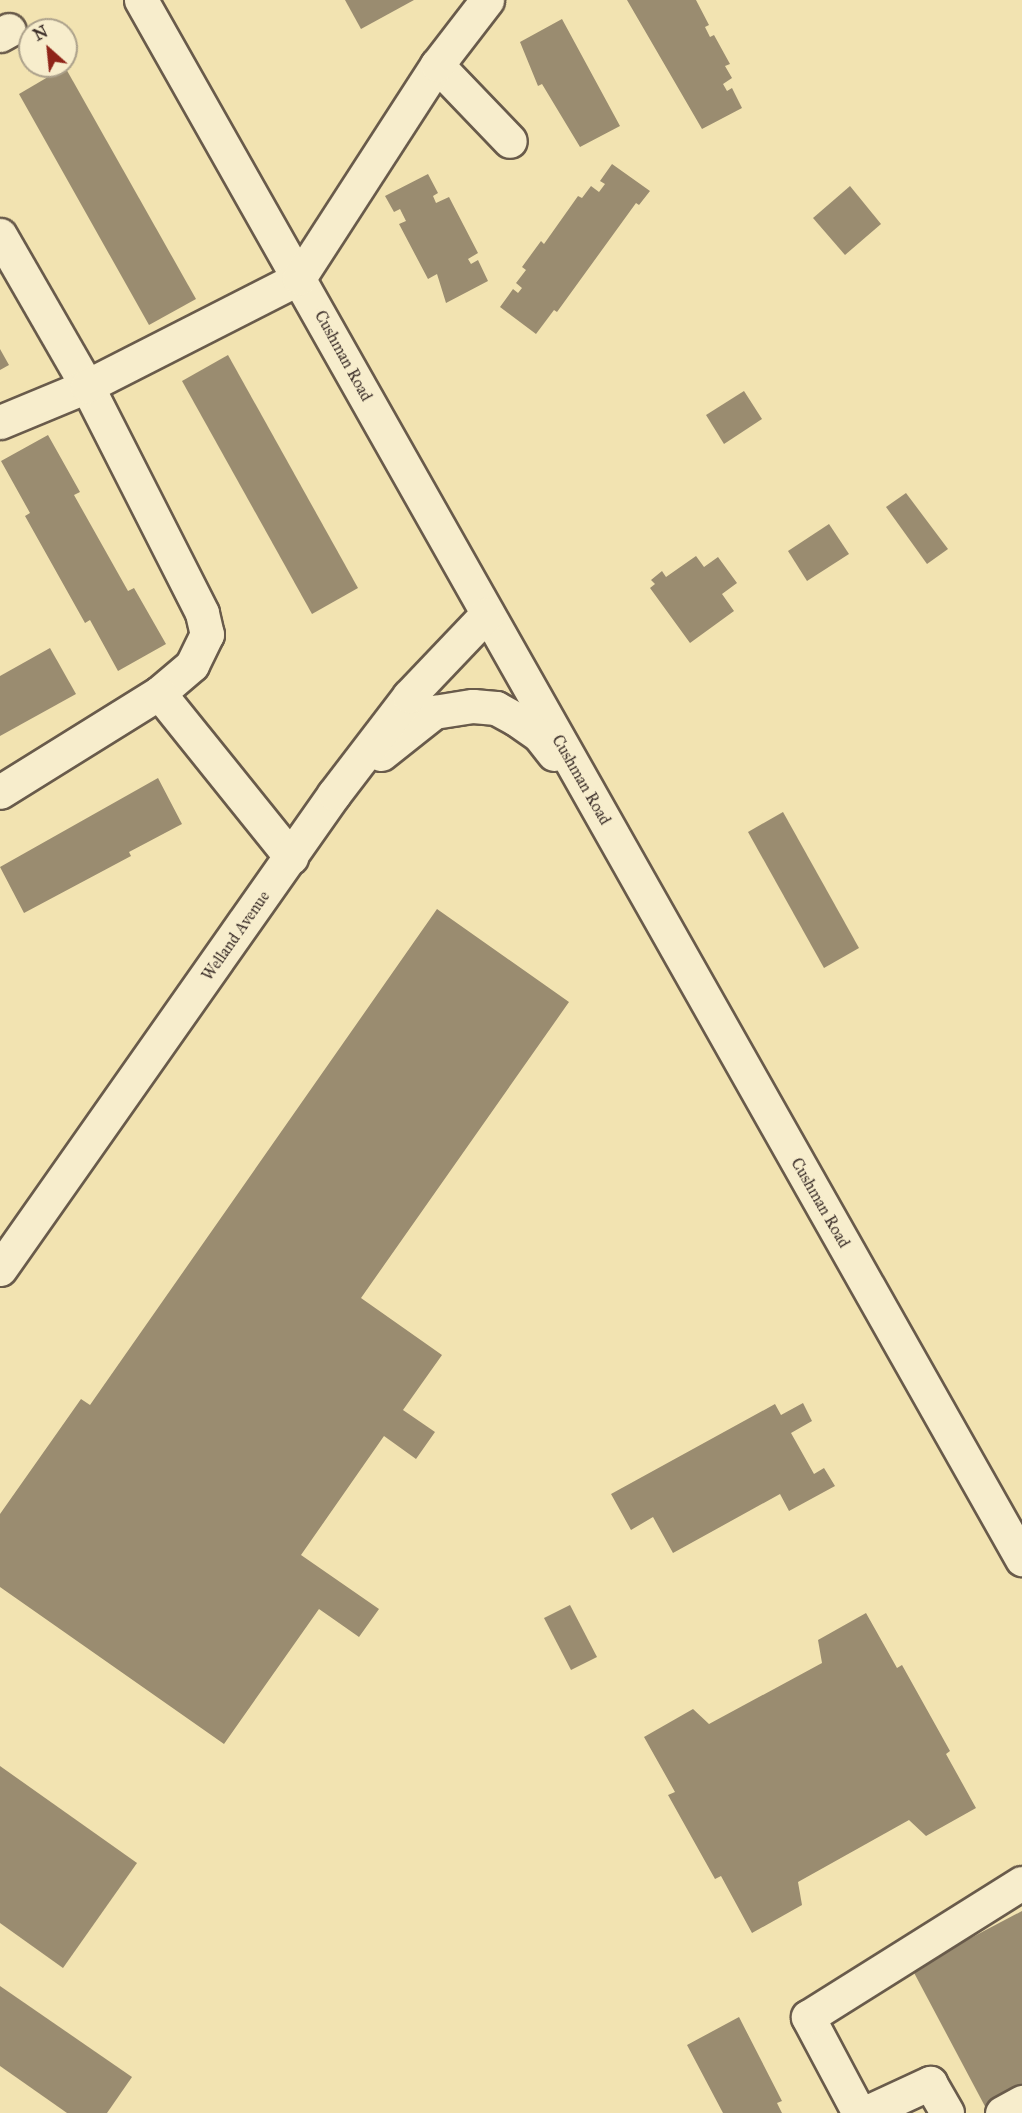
<!DOCTYPE html>
<style>
body{margin:0}
#map{position:relative;width:1022px;height:2113px;overflow:hidden;background:#f2e3b1;font-family:"IM FELL Great Primer",serif}
div>[style]{position:absolute}
.building>*{inset:0;background:#9a8c70}
.roads{filter:drop-shadow(2px 0 #695b4b) drop-shadow(-2px 0 #695b4b) drop-shadow(0 2px #695b4b) drop-shadow(0 -2px #695b4b)}
.minor>*{height:33px;margin:-16.5px;padding:0 16.5px;transform-origin:16.5px;border-radius:16.5px;background:#f7edcc}
span{translate:-50% -50%;white-space:nowrap;text-align:center;line-height:1.15;-webkit-text-stroke:6px #f7edcc;paint-order:stroke}
.street-label{font-size:16px;color:#3b2e29}
.north{position:absolute;left:18px;top:18px;width:60px;height:60px;box-sizing:border-box;background:#f7edcc;border:2px solid #aca18b;border-radius:50%;rotate:333deg;font-size:16px;font-weight:700;line-height:24px;text-align:center;color:#3b2e29}
.north::after{content:'';display:block;margin:auto;width:21px;height:27px;background:#8f2418;clip-path:polygon(50% 0,100% 100%,50% 72%,0 100%)}
</style>
<div id="map">
<div class="building">
<i style="clip-path:polygon(345px 0,414px 0,361px 29px)"></i>
<i style="clip-path:polygon(627px 0,696px 0,709px 25px,705px 27px,710px 37px,714px 35px,730px 64px,725px 66px,732px 78px,723px 84px,727px 91px,732px 88px,742px 108px,702px 129px)"></i>
<i style="clip-path:polygon(562px 19px,620px 126px,580px 147px,542px 84px,538px 86px,520px 42px)"></i>
<i style="clip-path:polygon(65px 67px,196px 299px,149px 325px,19px 94px)"></i>
<i style="clip-path:polygon(612px 164px,650px 191px,639px 205px,636px 203px,557px 312px,554px 310px,536px 334px,500px 307px,513px 289px,518px 293px,522px 288px,516px 283px,526px 270px,522px 267px,541px 241px,544px 244px,578px 196px,582px 198px,591px 186px,599px 192px,605px 184px,600px 181px)"></i>
<i style="clip-path:polygon(428px 174px,438px 193px,433px 196px,436px 203px,449px 197px,478px 253px,468px 259px,471px 264px,478px 260px,488px 281px,446px 303px,437px 274px,428px 279px,399px 224px,406px 221px,400px 209px,394px 212px,385px 196px)"></i>
<i style="clip-path:polygon(850px 186px,881px 224px,845px 255px,813px 218px)"></i>
<i style="clip-path:polygon(0 349px,9px 365px,0 370px)"></i>
<i style="clip-path:polygon(228px 355px,358px 588px,312px 614px,182px 381px)"></i>
<i style="clip-path:polygon(744px 391px,762px 419px,724px 444px,706px 415px)"></i>
<i style="clip-path:polygon(48px 435px,80px 492px,74px 495px,128px 591px,134px 588px,166px 644px,118px 671px,90px 620px,85px 623px,25px 516px,30px 513px,1px 461px)"></i>
<i style="clip-path:polygon(906px 493px,948px 549px,927px 564px,886px 507px)"></i>
<i style="clip-path:polygon(829px 524px,849px 554px,807px 581px,788px 551px)"></i>
<i style="clip-path:polygon(696px 556px,704px 567px,718px 557px,737px 583px,722px 594px,734px 611px,690px 643px,650px 588px,655px 584px,651px 580px,662px 571px,666px 577px)"></i>
<i style="clip-path:polygon(50px 648px,76px 694px,0 736px,0 676px)"></i>
<i style="clip-path:polygon(158px 778px,182px 824px,129px 852px,131px 856px,24px 913px,0 867px)"></i>
<i style="clip-path:polygon(783px 812px,859px 948px,824px 968px,748px 832px)"></i>
<i style="clip-path:polygon(437px 909px,569px 1002px,361px 1298px,442px 1355px,403px 1410px,435px 1432px,416px 1459px,384px 1436px,301px 1555px,379px 1609px,359px 1637px,319px 1609px,224px 1744px,0 1587px,0 1514px,81px 1399px,90px 1405px)"></i>
<i style="clip-path:polygon(803px 1403px,812px 1421px,791px 1433px,814px 1474px,824px 1468px,835px 1486px,789px 1511px,780px 1494px,673px 1553px,653px 1517px,631px 1530px,611px 1494px,775px 1404px,781px 1415px)"></i>
<i style="clip-path:polygon(570px 1605px,597px 1657px,571px 1670px,544px 1618px)"></i>
<i style="clip-path:polygon(866px 1613px,897px 1668px,902px 1665px,950px 1751px,946px 1754px,976px 1808px,926px 1836px,909px 1820px,798px 1882px,802px 1905px,752px 1933px,721px 1876px,715px 1879px,668px 1795px,675px 1792px,644px 1737px,693px 1709px,709px 1724px,822px 1663px,818px 1640px)"></i>
<i style="clip-path:polygon(0 1766px,137px 1863px,63px 1968px,0 1923px)"></i>
<i style="clip-path:polygon(1022px 1911px,1022px 2095px,988px 2112px,912px 1969px)"></i>
<i style="clip-path:polygon(0 1986px,132px 2077px,107px 2113px,67px 2113px,0 2066px)"></i>
<i style="clip-path:polygon(739px 2017px,782px 2101px,777px 2103px,782px 2113px,723px 2113px,687px 2045px)"></i>
</div>
<div class="roads">
<div class="minor">
<i style="left:141px;top:0;width:1791px;rotate:60.53deg"></i>
<i style="left:0;top:35px;width:10px;rotate:-29deg"></i>
<i style="left:437px;top:65px;width:105px;rotate:46.2deg"></i>
<i style="left:0;top:235px;width:174px;rotate:60.1deg"></i>
<i style="left:87px;top:386px;width:254px;rotate:63.1deg"></i>
<i style="left:202px;top:613px;width:22px;rotate:77deg"></i>
<i style="left:207px;top:634px;width:34px;rotate:116deg"></i>
<i style="left:192px;top:665px;width:43px;rotate:139.7deg"></i>
<i style="left:159px;top:693px;width:187px;rotate:148.1deg"></i>
<i style="left:0;top:422px;width:94px;rotate:-22.5deg"></i>
<i style="left:87px;top:386px;width:238px;rotate:-27deg"></i>
<i style="left:299px;top:278px;width:254px;rotate:-57.1deg"></i>
<i style="left:437px;top:65px;width:82px;rotate:-52.4deg"></i>
<i style="left:159px;top:693px;width:211px;rotate:51.2deg"></i>
<i style="left:381px;top:754px;width:68px;rotate:-38.4deg"></i>
<i style="left:434px;top:712px;width:39px;rotate:-9deg"></i>
<i style="left:473px;top:706px;width:23px;rotate:5deg"></i>
<i style="left:496px;top:708px;width:23px;rotate:29deg"></i>
<i style="left:516px;top:719px;width:28px;rotate:35deg"></i>
<i style="left:539px;top:735px;width:24px;rotate:52deg"></i>
<i style="left:0;top:1269px;width:581px;rotate:-54.89deg"></i>
<i style="left:334px;top:794px;width:123px;rotate:-52.6deg"></i>
<i style="left:409px;top:696px;width:113px;rotate:-46.4deg"></i>
<i style="left:859px;top:2113px;width:109px;rotate:-118deg"></i>
<i style="left:808px;top:2017px;width:252px;rotate:-32.1deg"></i>
<i style="left:865px;top:2113px;width:72px;rotate:-24.8deg"></i>
<i style="left:930px;top:2083px;width:34px;rotate:60deg"></i>
<i style="left:1002px;top:2113px;width:23px;rotate:-29deg"></i>
</div>
</div>
<div class="street-label">
<span style="left:343px;top:356px;rotate:61deg">Cushman Road</span>
<span style="left:581px;top:780px;rotate:60deg">Cushman Road</span>
<span style="left:236px;top:936px;rotate:-55deg">Welland Avenue</span>
<span style="left:820px;top:1203px;rotate:60deg">Cushman Road</span>
</div>
<div class="north">N</div>
</div>
